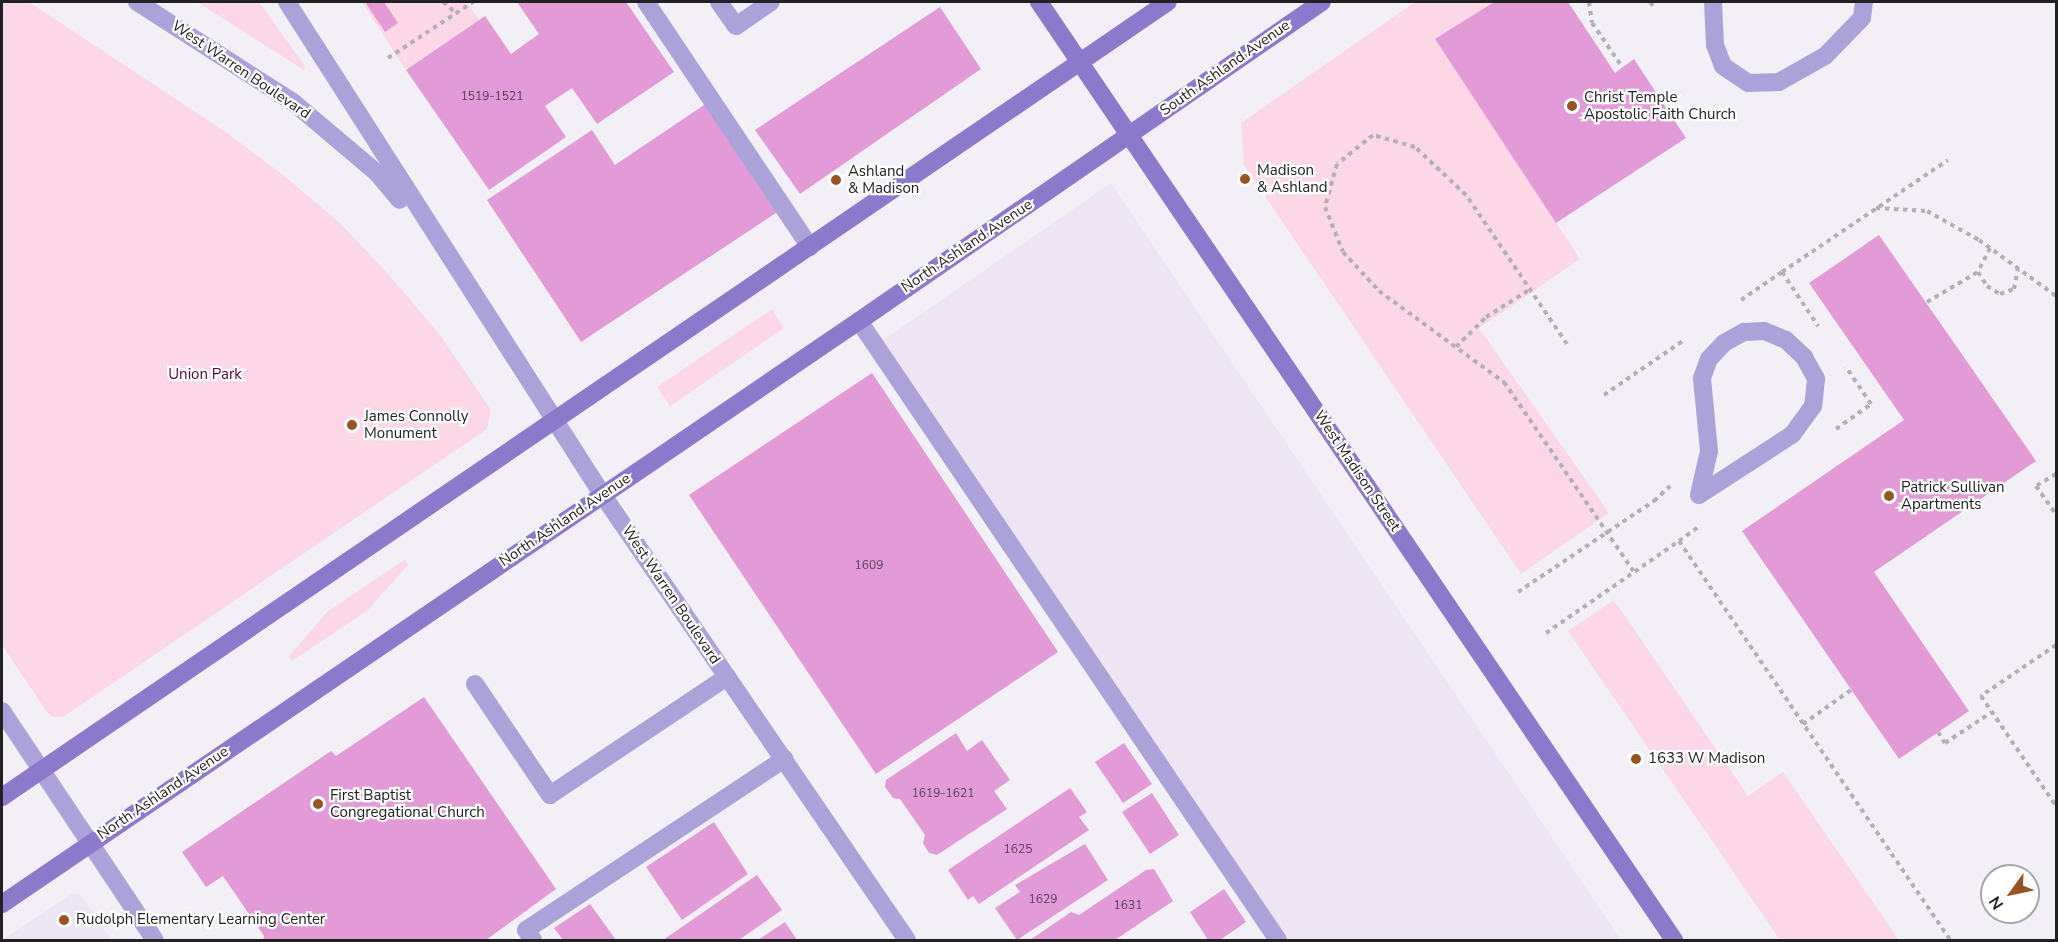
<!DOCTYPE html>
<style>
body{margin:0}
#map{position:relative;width:2058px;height:942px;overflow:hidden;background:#f3eff6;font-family:"Nunito Sans",sans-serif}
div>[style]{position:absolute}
.built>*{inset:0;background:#eee5f4}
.green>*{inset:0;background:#fcd7e6}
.building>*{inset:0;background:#e39bd8}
.path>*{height:4px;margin-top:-2px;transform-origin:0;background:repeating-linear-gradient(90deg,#b3b0b5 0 4.5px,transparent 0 9px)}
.service>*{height:18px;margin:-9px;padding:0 9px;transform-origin:9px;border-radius:9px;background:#aca2da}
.tertiary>*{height:18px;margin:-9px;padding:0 9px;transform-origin:9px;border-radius:9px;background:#aca2da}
.secondary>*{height:18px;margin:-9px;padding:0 9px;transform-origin:9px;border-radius:9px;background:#8b7acb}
.dots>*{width:16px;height:16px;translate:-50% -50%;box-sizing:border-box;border:3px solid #fff;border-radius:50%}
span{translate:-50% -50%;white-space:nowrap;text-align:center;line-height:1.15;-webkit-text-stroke:4.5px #fff;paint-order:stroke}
.number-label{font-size:12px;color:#523f50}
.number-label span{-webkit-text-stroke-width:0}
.street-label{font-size:15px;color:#212022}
.poi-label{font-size:15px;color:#212022}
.left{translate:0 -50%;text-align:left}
.park-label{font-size:15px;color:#540433}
.frame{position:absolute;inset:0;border:3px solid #212022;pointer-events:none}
.north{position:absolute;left:1980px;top:864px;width:60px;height:60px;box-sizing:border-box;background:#fff;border:2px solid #a6a6a7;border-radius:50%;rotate:237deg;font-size:16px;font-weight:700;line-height:24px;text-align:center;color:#212022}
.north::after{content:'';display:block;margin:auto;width:21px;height:27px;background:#965324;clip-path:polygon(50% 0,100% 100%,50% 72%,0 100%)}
</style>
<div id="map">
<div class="built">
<i style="clip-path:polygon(1111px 183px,1621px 940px,1278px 940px,876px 345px)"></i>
<i style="clip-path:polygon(73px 893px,81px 895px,111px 940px,2px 940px)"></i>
</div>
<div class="green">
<i style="clip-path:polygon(2px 2px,29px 2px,227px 133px,287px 178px,341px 224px,389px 275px,440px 335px,491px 410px,487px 429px,63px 717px,53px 717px,47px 712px,2px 645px)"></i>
<i style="clip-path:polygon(197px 2px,259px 2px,305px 66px,304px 70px)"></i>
<i style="clip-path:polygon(362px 2px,467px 2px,479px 20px,406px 70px)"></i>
<i style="clip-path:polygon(1415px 2px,1494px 2px,1436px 40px,1580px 259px,1479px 328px,1609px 513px,1521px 574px,1244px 165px,1241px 123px)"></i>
<i style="clip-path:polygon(772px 309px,784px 328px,670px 406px,657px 387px)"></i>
<i style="clip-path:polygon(404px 560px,408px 565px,368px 610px,292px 661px,289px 656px,327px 612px)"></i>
<i style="clip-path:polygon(1614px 600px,1748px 796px,1783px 772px,1899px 940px,1780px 940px,1568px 631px)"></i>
</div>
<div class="building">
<i style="clip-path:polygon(365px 2px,384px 2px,398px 23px,385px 32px)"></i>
<i style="clip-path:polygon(517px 2px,626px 2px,674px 72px,597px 124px,572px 88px,545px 106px,566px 137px,489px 190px,406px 70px,485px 16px,511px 54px,539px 34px)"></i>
<i style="clip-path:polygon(1494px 2px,1568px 2px,1615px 73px,1634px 59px,1686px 138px,1556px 223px,1435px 39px)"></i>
<i style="clip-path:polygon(940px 7px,981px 69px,800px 194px,755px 130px)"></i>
<i style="clip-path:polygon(707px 103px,779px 211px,581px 342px,487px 200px,592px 130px,615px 165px)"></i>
<i style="clip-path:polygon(1879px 235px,2036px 461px,1874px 572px,1969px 711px,1899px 759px,1742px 531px,1904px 420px,1809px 283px)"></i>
<i style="clip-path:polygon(872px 373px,1058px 652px,876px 774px,689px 495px)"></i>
<i style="clip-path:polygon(424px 697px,556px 889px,486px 940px,263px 940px,264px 936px,223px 876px,206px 887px,182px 852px,331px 751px,336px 756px)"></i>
<i style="clip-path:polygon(956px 733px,967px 751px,982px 740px,1010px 780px,994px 791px,1007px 809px,937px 855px,929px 853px,923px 843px,925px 835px,900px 799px,893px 798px,885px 787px,886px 780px)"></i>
<i style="clip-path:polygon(1124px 743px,1152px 784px,1123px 803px,1095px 762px)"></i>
<i style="clip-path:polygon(1070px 788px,1087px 812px,1079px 817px,1089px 830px,979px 904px,973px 896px,968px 900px,948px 870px)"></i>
<i style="clip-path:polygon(1152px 793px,1179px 835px,1150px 854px,1122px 812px)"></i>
<i style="clip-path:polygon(714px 822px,748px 874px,682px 920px,646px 867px)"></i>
<i style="clip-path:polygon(1085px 844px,1108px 880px,1017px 940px,995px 908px,1020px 892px,1015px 885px)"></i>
<i style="clip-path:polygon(1154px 869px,1173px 901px,1115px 940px,1030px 940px,1071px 912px,1079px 915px,1146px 870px)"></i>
<i style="clip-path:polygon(757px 875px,782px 910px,739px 940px,663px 940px)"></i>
<i style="clip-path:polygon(1224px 889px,1246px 922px,1220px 940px,1208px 940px,1190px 912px)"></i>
<i style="clip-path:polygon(590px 904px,616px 940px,563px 940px,554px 928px)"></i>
<i style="clip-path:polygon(785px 922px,797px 940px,758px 940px)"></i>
</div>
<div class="path">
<i style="left:443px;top:2px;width:17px;rotate:40deg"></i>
<i style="left:1589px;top:2px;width:21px;rotate:82deg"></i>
<i style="left:1592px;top:23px;width:55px;rotate:55.4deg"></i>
<i style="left:1650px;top:2px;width:6px;rotate:51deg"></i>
<i style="left:388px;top:58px;width:102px;rotate:-33.4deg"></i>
<i style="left:1876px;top:208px;width:51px;rotate:3.4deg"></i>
<i style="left:1927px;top:211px;width:60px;rotate:29.1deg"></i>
<i style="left:1979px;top:240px;width:95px;rotate:36deg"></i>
<i style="left:1990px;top:248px;width:27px;rotate:117deg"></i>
<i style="left:1978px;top:272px;width:17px;rotate:57deg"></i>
<i style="left:1987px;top:286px;width:15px;rotate:32deg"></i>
<i style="left:2000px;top:294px;width:15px;rotate:-20deg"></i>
<i style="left:2014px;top:289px;width:21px;rotate:-79deg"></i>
<i style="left:1782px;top:272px;width:200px;rotate:-34deg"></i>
<i style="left:1741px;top:300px;width:50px;rotate:-34.3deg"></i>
<i style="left:1782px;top:272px;width:65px;rotate:56.3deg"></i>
<i style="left:1927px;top:302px;width:59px;rotate:-30.5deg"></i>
<i style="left:1567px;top:344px;width:180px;rotate:-124.1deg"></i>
<i style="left:1466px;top:195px;width:70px;rotate:-136.7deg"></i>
<i style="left:1415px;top:147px;width:44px;rotate:-164.1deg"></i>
<i style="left:1373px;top:135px;width:46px;rotate:141.1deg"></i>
<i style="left:1337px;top:164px;width:45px;rotate:105.6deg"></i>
<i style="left:1325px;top:207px;width:48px;rotate:68.2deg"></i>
<i style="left:1343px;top:252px;width:53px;rotate:47.3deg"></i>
<i style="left:1379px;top:291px;width:155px;rotate:36.1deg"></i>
<i style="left:1504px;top:382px;width:230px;rotate:55.6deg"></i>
<i style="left:1456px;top:347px;width:42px;rotate:-45deg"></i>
<i style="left:1486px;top:317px;width:51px;rotate:-32.1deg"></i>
<i style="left:1604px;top:395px;width:97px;rotate:-34.5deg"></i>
<i style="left:1836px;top:429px;width:43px;rotate:-35.5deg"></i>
<i style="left:1871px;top:404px;width:45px;rotate:-124deg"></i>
<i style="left:2056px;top:474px;width:23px;rotate:149deg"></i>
<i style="left:2036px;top:486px;width:35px;rotate:55deg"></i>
<i style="left:1679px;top:541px;width:26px;rotate:-36deg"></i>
<i style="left:1518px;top:592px;width:164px;rotate:-33.8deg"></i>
<i style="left:1654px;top:501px;width:22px;rotate:-43deg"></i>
<i style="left:1546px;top:633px;width:162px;rotate:-34.7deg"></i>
<i style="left:1679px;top:541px;width:482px;rotate:55.8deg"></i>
<i style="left:2056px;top:645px;width:91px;rotate:145.8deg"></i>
<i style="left:1981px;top:696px;width:133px;rotate:55.7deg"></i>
<i style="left:1803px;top:724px;width:59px;rotate:-35.3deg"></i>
<i style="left:1938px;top:732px;width:13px;rotate:58deg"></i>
<i style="left:1945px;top:743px;width:56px;rotate:-33.4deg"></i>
</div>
<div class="service">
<i style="left:646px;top:2px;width:295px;rotate:56.2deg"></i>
<i style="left:719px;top:2px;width:29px;rotate:55deg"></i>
<i style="left:736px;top:26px;width:42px;rotate:-34.4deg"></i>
<i style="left:1713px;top:2px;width:43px;rotate:87.3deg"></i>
<i style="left:1715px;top:45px;width:22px;rotate:69deg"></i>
<i style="left:1723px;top:66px;width:30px;rotate:34deg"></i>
<i style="left:1748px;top:83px;width:31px;rotate:-2deg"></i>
<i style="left:1779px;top:82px;width:53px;rotate:-29.5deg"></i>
<i style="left:1825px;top:56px;width:53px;rotate:-45.8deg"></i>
<i style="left:1862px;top:18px;width:16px;rotate:-83deg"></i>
<i style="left:859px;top:321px;width:747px;rotate:55.91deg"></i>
<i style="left:1764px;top:331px;width:24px;rotate:22deg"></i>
<i style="left:1786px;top:340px;width:25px;rotate:43deg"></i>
<i style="left:1804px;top:357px;width:25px;rotate:61deg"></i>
<i style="left:1816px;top:379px;width:27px;rotate:96deg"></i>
<i style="left:1813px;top:406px;width:34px;rotate:126deg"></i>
<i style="left:1793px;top:434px;width:112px;rotate:147deg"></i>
<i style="left:1699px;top:495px;width:45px;rotate:-77.2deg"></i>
<i style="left:1709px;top:451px;width:73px;rotate:-95.5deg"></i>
<i style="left:1702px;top:378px;width:20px;rotate:-70deg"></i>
<i style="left:1709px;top:359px;width:22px;rotate:-47deg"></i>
<i style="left:1724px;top:343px;width:23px;rotate:-29deg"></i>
<i style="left:1744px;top:332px;width:20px;rotate:-3deg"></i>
<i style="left:475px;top:684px;width:134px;rotate:56deg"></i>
<i style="left:550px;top:795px;width:213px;rotate:-33.7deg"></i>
<i style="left:533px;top:940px;width:12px;rotate:-125deg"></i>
<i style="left:526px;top:930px;width:310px;rotate:-33.5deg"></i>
</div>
<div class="tertiary">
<i style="left:137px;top:2px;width:185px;rotate:32.7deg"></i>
<i style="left:293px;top:102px;width:110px;rotate:40.2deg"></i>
<i style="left:377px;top:173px;width:35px;rotate:50deg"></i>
<i style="left:287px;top:2px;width:584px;rotate:57.37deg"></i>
<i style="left:602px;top:494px;width:540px;rotate:55.63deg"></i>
<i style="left:2px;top:711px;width:275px;rotate:56.3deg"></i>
</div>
<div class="secondary">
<i style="left:1039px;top:2px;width:1133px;rotate:55.9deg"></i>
<i style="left:2px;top:797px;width:1411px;rotate:-34.29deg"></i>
<i style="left:2px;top:904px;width:1037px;rotate:-34.23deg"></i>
<i style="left:859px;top:321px;width:562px;rotate:-34.57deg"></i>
</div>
<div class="dots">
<i style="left:1572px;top:106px;background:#965324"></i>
<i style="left:1245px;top:179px;background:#965324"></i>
<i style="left:836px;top:180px;background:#965324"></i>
<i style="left:352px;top:425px;background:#965324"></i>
<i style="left:1889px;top:496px;background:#965324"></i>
<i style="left:1636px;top:759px;background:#965324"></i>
<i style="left:318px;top:804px;background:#965324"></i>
<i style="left:64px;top:920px;background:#965324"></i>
</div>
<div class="number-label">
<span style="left:492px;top:97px">1519-1521</span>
<span style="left:869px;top:566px">1609</span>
<span style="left:943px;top:794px">1619-1621</span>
<span style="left:1018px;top:850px">1625</span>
<span style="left:1043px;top:900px">1629</span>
<span style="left:1128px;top:906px">1631</span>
</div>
<div class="street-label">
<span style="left:1225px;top:68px;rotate:-35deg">South Ashland Avenue</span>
<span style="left:241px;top:70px;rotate:34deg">West Warren Boulevard</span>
<span style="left:967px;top:246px;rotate:-34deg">North Ashland Avenue</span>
<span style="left:1357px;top:471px;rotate:56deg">West Madison Street</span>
<span style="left:565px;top:520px;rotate:-34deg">North Ashland Avenue</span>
<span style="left:671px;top:595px;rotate:56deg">West Warren Boulevard</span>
<span style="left:163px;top:793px;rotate:-34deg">North Ashland Avenue</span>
</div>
<div class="poi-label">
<span class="left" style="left:1584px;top:106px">Christ Temple<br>Apostolic Faith Church</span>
<span class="left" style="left:1257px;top:179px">Madison<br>&amp; Ashland</span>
<span class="left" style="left:848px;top:180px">Ashland<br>&amp; Madison</span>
<span class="left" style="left:364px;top:425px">James Connolly<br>Monument</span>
<span class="left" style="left:1901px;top:496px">Patrick Sullivan<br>Apartments</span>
<span class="left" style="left:1648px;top:759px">1633 W Madison</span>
<span class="left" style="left:330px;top:804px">First Baptist<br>Congregational Church</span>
<span class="left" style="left:76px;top:920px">Rudolph Elementary Learning Center</span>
</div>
<div class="park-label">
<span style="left:205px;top:375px">Union Park</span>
</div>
<div class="frame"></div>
<div class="north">N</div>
</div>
